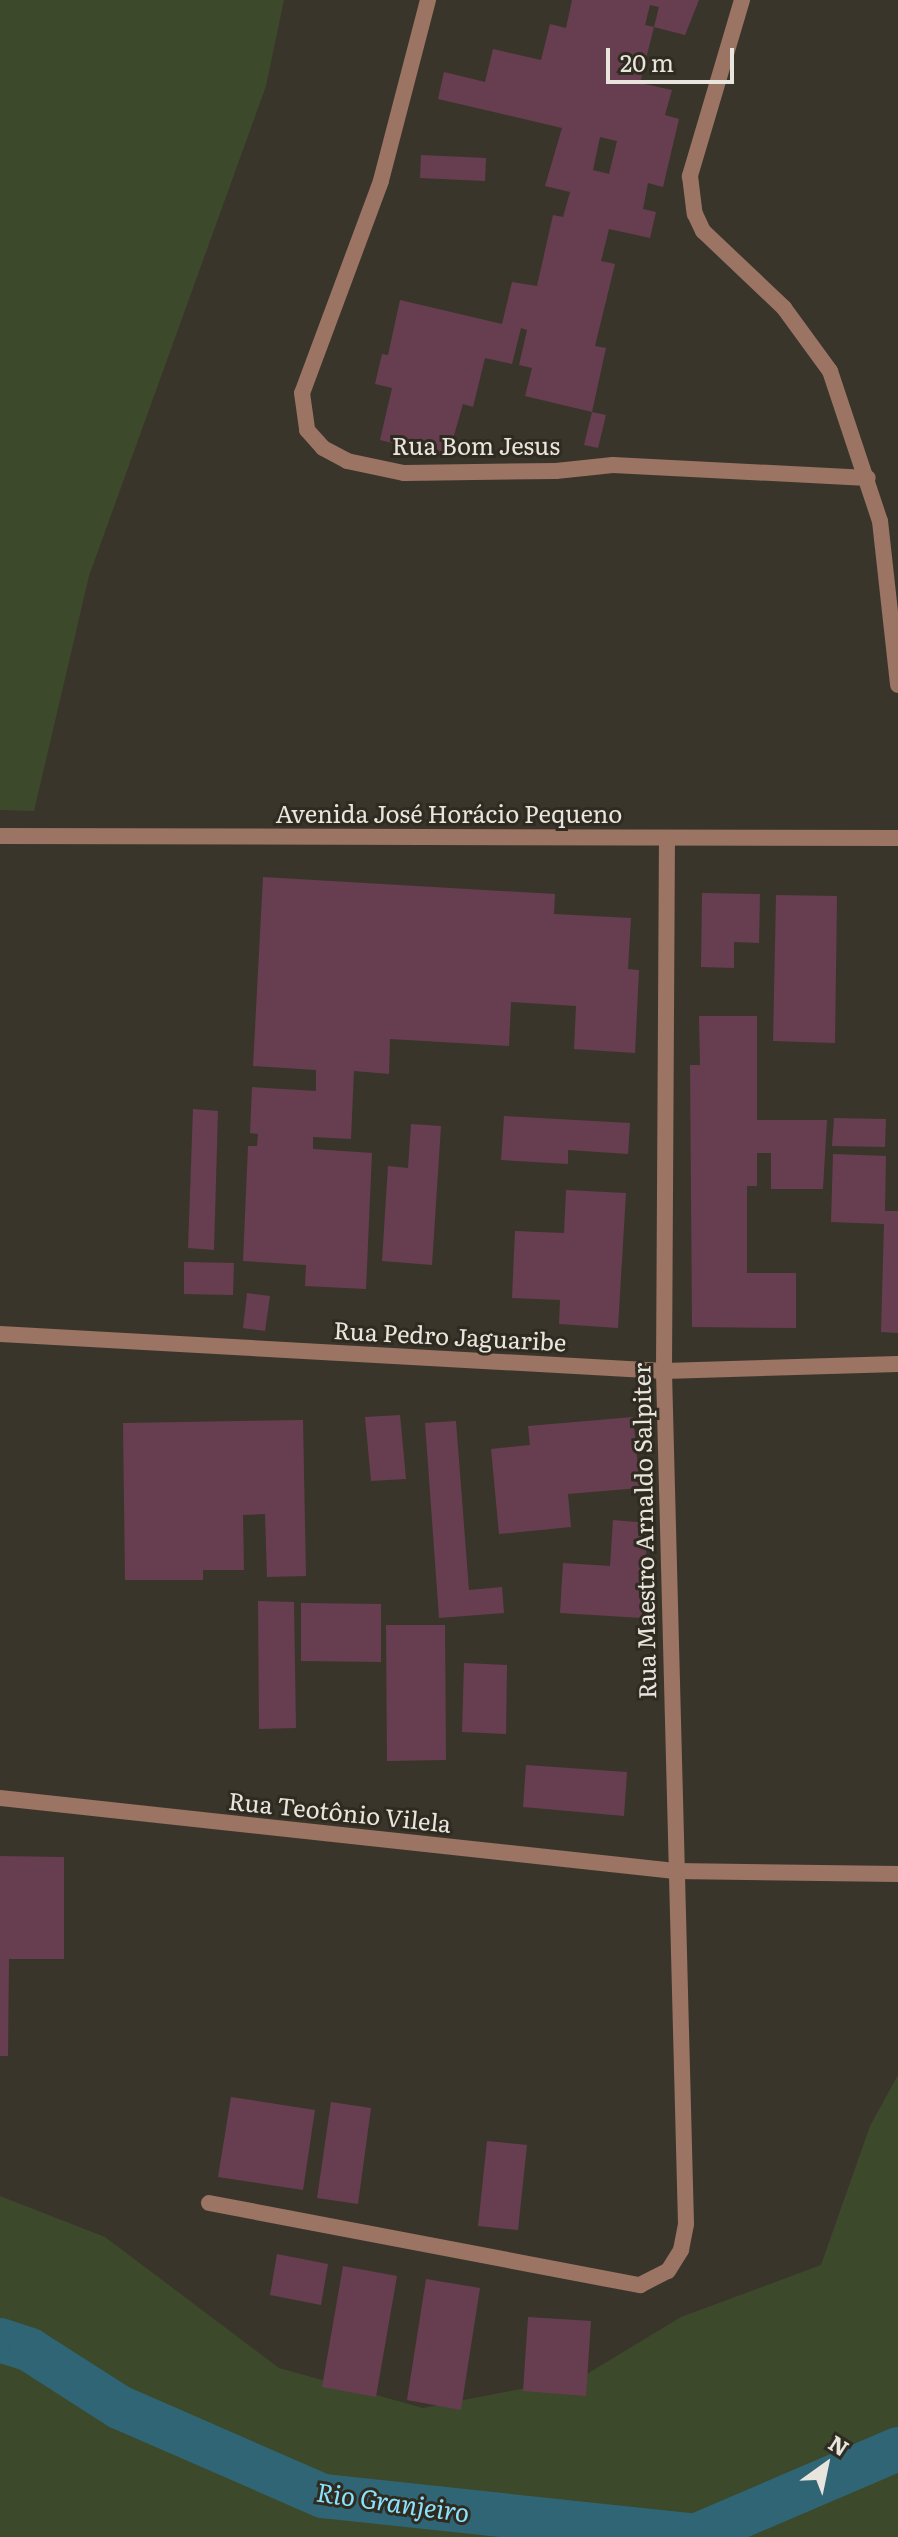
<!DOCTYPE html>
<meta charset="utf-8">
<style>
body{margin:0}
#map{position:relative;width:898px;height:2537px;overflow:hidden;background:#3a352b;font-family:Literata,serif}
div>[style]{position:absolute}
.green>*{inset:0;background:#3d492b}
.canal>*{height:44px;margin:-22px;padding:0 22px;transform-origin:22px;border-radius:22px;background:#2f6574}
.building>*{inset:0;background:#663e50}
.minor>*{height:16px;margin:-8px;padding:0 8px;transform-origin:8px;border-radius:8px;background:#9b7464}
.tertiary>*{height:16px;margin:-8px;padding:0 8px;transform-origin:8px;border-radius:8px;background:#9b7464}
span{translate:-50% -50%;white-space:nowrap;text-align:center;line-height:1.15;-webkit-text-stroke:6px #302b21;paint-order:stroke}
.street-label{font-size:24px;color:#e8e5de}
.water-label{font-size:26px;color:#8be2fc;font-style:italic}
.north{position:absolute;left:786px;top:2425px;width:80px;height:80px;-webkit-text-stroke:6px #302b21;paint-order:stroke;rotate:33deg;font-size:22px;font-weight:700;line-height:32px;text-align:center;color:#e8e5de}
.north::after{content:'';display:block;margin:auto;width:28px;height:36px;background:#e8e5de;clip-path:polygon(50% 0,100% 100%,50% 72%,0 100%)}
.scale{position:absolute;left:606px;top:48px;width:128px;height:36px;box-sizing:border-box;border:4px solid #e8e5de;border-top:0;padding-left:10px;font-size:24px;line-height:28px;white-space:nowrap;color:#e8e5de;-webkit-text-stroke:6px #302b21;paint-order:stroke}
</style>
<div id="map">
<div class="green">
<i style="clip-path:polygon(0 0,284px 0,266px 86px,89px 576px,34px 811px,0 810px)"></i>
<i style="clip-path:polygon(898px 2075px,898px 2537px,0 2537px,0 2196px,105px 2237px,279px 2368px,423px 2408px,582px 2377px,681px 2317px,821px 2265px,870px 2126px)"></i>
</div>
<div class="canal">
<i style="left:0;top:2340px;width:32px;rotate:18deg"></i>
<i style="left:30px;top:2350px;width:106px;rotate:32.6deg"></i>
<i style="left:119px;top:2407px;width:223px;rotate:23.6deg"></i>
<i style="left:323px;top:2496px;width:374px;rotate:6.1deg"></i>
<i style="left:695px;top:2536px;width:221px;rotate:-23.2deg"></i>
</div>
<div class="building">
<i style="clip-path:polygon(evenodd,572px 0,699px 0,685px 35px,654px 27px,659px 7px,650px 5px,645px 25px,654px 27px,640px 83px,672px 90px,665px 115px,679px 119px,663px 187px,648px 183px,643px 209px,656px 212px,650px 238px,609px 229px,601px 261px,615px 264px,595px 346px,606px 348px,592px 412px,525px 396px,532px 368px,519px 365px,527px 330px,521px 328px,512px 364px,485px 358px,473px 407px,463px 404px,448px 456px,380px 440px,392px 388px,375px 384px,382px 354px,388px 355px,400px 300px,502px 324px,512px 282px,537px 286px,553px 215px,563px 217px,570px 192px,545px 186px,562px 128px,438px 99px,444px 72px,485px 82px,493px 49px,541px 60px,550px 24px,566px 28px,572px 0,600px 137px,617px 141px,609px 174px,593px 170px,600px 137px)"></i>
<i style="clip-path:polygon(421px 155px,486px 158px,485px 181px,420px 178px)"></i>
<i style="clip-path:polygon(592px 412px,606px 415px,598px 448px,584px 445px)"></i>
<i style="clip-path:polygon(263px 877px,555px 894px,554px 914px,631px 918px,628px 969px,639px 970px,635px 1053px,574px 1049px,576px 1006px,511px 1002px,509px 1046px,390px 1039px,389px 1074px,354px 1071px,351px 1139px,313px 1137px,313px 1149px,372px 1153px,366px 1289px,305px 1286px,306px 1265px,243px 1261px,248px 1146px,257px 1146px,258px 1134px,250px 1133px,252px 1087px,316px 1091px,316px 1070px,253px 1066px)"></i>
<i style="clip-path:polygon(702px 893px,760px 894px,759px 943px,734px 942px,734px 968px,701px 967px)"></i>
<i style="clip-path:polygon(776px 895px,837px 896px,835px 1043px,773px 1041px)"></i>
<i style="clip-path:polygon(699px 1016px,757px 1016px,757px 1120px,827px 1120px,823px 1189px,771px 1189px,771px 1153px,757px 1153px,757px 1186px,747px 1186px,747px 1273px,796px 1273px,796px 1328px,692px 1327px,690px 1065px,700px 1065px)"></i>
<i style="clip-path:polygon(193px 1109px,218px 1111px,214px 1250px,188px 1248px)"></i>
<i style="clip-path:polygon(504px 1116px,630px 1123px,628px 1154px,568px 1150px,568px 1164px,501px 1160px)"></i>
<i style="clip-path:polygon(834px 1118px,886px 1119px,885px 1147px,832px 1146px)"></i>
<i style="clip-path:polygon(411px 1124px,441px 1126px,432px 1265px,382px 1261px,388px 1166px,408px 1168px)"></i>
<i style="clip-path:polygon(833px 1154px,886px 1156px,885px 1211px,898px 1211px,898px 1333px,881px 1332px,884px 1224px,831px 1222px)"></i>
<i style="clip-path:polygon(566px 1190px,626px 1193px,618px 1328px,559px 1324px,560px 1300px,512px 1298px,515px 1231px,564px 1233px)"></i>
<i style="clip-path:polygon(184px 1262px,234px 1263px,233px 1295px,184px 1294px)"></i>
<i style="clip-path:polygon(247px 1293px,270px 1296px,265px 1331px,243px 1328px)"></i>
<i style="clip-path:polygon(400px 1415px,406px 1479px,371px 1481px,365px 1417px)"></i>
<i style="clip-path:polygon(633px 1417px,640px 1488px,568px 1494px,571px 1527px,499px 1534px,491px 1449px,530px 1445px,528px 1426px)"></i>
<i style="clip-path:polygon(303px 1420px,306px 1576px,267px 1577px,265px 1514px,243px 1515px,244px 1570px,203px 1570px,203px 1580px,125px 1580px,123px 1423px)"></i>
<i style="clip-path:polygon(456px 1421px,469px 1590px,502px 1587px,504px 1613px,439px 1618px,425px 1423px)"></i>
<i style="clip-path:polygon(613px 1520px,648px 1523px,642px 1618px,560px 1613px,563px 1563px,610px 1566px)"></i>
<i style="clip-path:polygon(258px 1601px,294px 1602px,296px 1728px,259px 1729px)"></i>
<i style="clip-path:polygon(301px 1603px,381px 1604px,381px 1662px,301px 1661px)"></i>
<i style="clip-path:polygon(386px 1625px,445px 1625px,446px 1760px,387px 1761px)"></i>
<i style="clip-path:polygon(464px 1663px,507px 1665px,506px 1734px,462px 1732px)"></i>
<i style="clip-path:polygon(526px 1765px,627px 1772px,624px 1816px,523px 1807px)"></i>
<i style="clip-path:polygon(0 1856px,64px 1857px,64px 1959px,9px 1959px,8px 2056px,0 2056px)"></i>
<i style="clip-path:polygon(231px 2097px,315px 2110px,303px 2190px,218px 2177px)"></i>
<i style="clip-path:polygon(331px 2102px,371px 2108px,358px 2204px,317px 2198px)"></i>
<i style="clip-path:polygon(487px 2141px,527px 2145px,518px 2230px,478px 2226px)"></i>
<i style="clip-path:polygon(277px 2254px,328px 2264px,321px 2305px,270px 2295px)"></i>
<i style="clip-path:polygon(343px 2266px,397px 2276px,376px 2397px,322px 2387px)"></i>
<i style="clip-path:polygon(426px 2279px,480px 2288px,461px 2410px,407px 2400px)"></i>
<i style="clip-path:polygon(528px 2317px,591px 2321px,586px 2396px,523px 2391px)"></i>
</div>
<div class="minor">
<i style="left:428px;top:0;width:187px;rotate:104.6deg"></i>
<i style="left:381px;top:181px;width:226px;rotate:110.4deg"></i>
<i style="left:302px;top:393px;width:37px;rotate:82deg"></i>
<i style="left:307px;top:430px;width:24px;rotate:48deg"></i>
<i style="left:323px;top:448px;width:27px;rotate:28deg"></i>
<i style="left:347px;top:461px;width:58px;rotate:11.9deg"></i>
<i style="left:404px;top:473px;width:152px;rotate:-0.8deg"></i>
<i style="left:556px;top:471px;width:57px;rotate:-6deg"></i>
<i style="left:613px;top:465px;width:255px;rotate:2.9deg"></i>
<i style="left:742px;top:0;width:184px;rotate:106.5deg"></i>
<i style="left:690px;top:176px;width:38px;rotate:83deg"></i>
<i style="left:695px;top:214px;width:19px;rotate:65deg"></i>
<i style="left:703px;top:231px;width:112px;rotate:43.5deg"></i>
<i style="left:784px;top:308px;width:78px;rotate:53.9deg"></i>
<i style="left:830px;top:371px;width:158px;rotate:71.6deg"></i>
<i style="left:880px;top:521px;width:165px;rotate:83.7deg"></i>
<i style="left:0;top:1334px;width:665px;rotate:3.19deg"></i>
<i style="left:664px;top:1371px;width:234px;rotate:-1.7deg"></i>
<i style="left:0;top:1798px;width:679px;rotate:6.17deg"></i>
<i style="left:675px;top:1871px;width:223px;rotate:0.8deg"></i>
<i style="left:209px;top:2203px;width:439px;rotate:10.8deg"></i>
<i style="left:640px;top:2285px;width:31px;rotate:-27deg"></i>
<i style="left:668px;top:2271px;width:25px;rotate:-58deg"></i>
<i style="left:681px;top:2250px;width:26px;rotate:-79deg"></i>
<i style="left:686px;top:2224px;width:853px;rotate:-91.48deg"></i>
<i style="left:664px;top:1371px;width:533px;rotate:-89.68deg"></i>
</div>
<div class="tertiary">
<i style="left:0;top:836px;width:898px;rotate:0.13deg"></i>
</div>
<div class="street-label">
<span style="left:476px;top:445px">Rua Bom Jesus</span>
<span style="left:449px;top:813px">Avenida José Horácio Pequeno</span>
<span style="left:450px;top:1335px;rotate:3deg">Rua Pedro Jaguaribe</span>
<span style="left:643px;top:1531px;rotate:-91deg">Rua Maestro Arnaldo Salpiter</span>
<span style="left:340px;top:1811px;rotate:6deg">Rua Teotônio Vilela</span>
</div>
<div class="water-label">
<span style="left:393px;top:2501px;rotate:8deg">Rio Granjeiro</span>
</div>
<div class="north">N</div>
<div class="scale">20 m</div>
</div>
